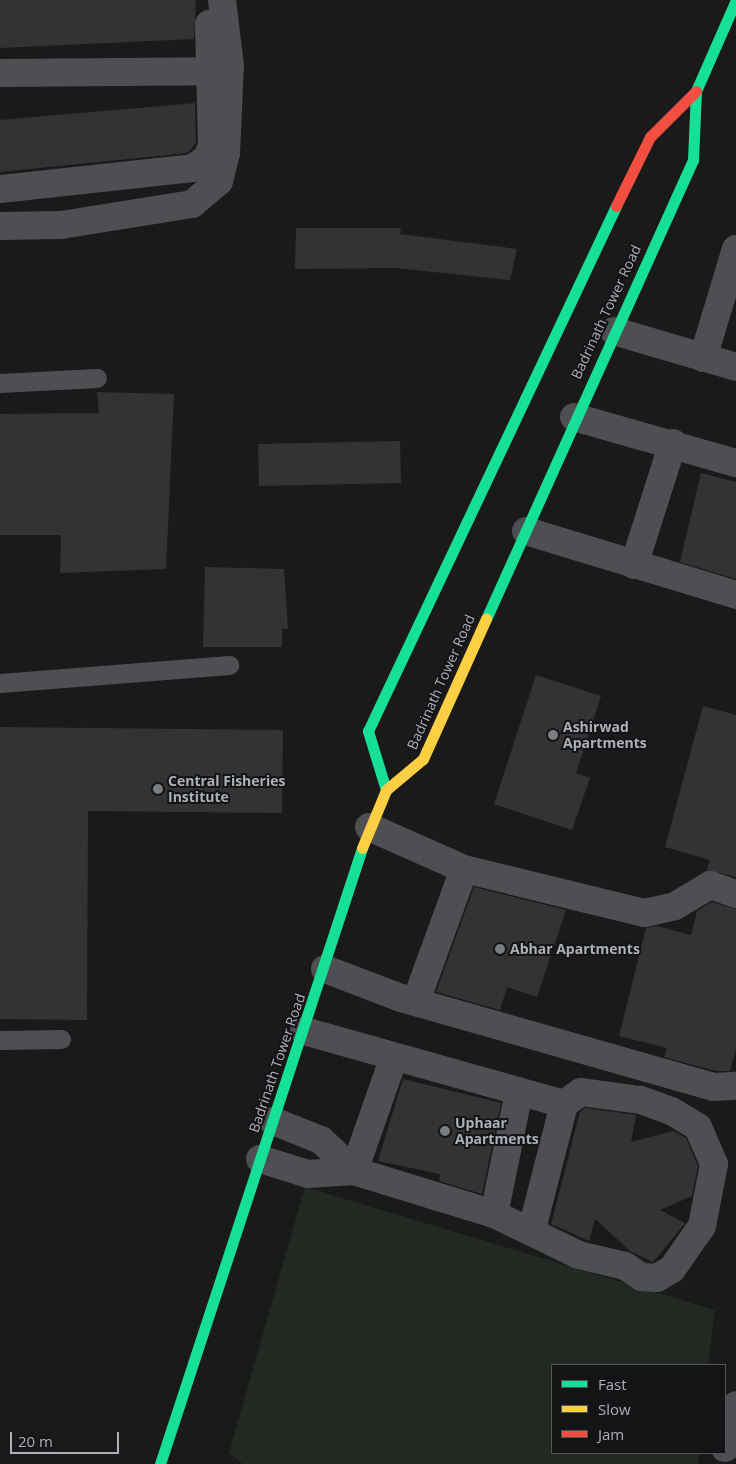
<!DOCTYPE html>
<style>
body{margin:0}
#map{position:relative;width:736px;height:1464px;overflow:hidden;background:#1a1a1a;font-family:"Open Sans",sans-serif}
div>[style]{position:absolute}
.green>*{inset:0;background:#222923}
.building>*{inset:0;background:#333334}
.lane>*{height:19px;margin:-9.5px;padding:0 9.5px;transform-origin:9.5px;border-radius:9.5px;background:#4e4f52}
.street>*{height:28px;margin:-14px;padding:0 14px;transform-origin:14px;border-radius:14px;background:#4e4f52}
.fast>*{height:11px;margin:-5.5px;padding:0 5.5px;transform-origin:5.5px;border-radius:5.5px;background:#16e098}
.slow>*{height:11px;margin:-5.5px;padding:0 5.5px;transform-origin:5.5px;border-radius:5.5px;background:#ffcf43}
.jam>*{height:11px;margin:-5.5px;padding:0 5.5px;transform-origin:5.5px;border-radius:5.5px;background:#f24e42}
.dots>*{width:14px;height:14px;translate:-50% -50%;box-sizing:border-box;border:2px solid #141416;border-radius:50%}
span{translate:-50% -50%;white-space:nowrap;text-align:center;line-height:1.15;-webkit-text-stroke:4px #141416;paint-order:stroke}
.street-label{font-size:14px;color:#acb1b9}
.poi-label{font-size:14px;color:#acb1b9;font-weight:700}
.left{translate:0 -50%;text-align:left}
.legend{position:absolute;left:551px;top:1364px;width:175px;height:90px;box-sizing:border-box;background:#141416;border:1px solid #515357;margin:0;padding:6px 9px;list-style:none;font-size:15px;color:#acb1b9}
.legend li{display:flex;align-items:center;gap:10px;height:25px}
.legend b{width:25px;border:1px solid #515357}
.scale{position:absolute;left:10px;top:1432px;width:109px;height:22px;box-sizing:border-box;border:2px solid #acb1b9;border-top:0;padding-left:6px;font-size:15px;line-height:18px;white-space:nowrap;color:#acb1b9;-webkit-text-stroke:4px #141416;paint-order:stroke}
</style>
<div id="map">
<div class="green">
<i style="clip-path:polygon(305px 1187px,715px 1310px,708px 1365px,552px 1365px,552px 1453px,699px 1453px,698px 1464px,243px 1464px,229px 1453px)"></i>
</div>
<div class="building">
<i style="clip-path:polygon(0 0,196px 0,194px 39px,0 48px)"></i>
<i style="clip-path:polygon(195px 103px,196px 143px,187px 153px,0 172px,0 120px)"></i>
<i style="clip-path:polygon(296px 228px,401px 228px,400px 234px,517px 249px,510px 280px,395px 268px,295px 269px)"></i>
<i style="clip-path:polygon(97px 392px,174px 394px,166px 569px,60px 573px,61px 535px,0 535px,0 414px,99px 413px)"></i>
<i style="clip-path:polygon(400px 441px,401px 483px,259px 486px,258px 444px)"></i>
<i style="clip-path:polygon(701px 473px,736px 482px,736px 579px,680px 562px)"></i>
<i style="clip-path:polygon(205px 567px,284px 569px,288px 629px,282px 629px,282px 647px,203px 647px)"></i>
<i style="clip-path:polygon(536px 675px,601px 696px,576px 773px,590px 778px,572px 830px,494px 804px)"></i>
<i style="clip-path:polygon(703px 706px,736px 715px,736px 877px,707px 870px,710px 860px,665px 847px)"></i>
<i style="clip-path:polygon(0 727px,283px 730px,282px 813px,88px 811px,87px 1020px,0 1019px)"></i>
<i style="clip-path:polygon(474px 887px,566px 910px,537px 997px,507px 987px,500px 1010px,436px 992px)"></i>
<i style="clip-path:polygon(712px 902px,736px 909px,736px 1049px,730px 1071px,716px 1071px,664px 1057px,667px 1048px,619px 1036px,646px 928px,657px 926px,691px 935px,697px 911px)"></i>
<i style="clip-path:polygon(403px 1079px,501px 1103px,482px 1194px,439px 1181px,440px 1174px,378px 1161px)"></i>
<i style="clip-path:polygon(585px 1108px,636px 1115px,631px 1142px,674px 1131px,686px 1138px,698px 1166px,692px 1196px,660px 1210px,685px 1223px,653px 1262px,630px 1251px,595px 1219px,589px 1241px,551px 1224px,580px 1112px)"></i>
</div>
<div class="lane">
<i style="left:0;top:383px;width:97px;rotate:-3deg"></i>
<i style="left:0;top:683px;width:230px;rotate:-4.5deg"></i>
<i style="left:0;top:1040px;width:61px;rotate:-0.9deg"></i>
</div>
<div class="street">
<i style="left:0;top:73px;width:210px;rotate:-0.5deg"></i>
<i style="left:0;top:189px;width:194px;rotate:-6.2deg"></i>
<i style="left:193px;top:168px;width:16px;rotate:-35deg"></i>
<i style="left:206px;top:159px;width:14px;rotate:-65deg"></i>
<i style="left:212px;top:146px;width:122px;rotate:-91.4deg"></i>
<i style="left:0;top:226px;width:61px;rotate:-0.9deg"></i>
<i style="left:61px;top:225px;width:133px;rotate:-9.1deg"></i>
<i style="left:192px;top:204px;width:35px;rotate:-40deg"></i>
<i style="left:219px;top:181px;width:29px;rotate:-76deg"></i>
<i style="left:226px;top:153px;width:87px;rotate:-87.4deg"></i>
<i style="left:230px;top:66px;width:66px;rotate:-96.9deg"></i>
<i style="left:614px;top:331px;width:127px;rotate:16.4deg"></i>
<i style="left:703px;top:358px;width:114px;rotate:-73.2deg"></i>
<i style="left:574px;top:417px;width:168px;rotate:15.9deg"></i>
<i style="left:526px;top:531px;width:220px;rotate:16.9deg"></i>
<i style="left:634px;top:565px;width:128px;rotate:-72.3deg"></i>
<i style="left:369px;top:827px;width:104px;rotate:23.9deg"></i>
<i style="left:464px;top:869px;width:186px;rotate:13.7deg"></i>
<i style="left:645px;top:913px;width:31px;rotate:-13deg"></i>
<i style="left:675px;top:906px;width:41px;rotate:-31deg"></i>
<i style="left:710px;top:885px;width:28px;rotate:19deg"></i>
<i style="left:325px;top:969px;width:81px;rotate:20.9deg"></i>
<i style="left:401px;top:998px;width:325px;rotate:15.9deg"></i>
<i style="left:714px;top:1087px;width:22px;rotate:-3deg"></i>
<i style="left:416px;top:1001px;width:140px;rotate:-70deg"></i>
<i style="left:273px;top:1121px;width:52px;rotate:21.6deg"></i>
<i style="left:321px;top:1140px;width:45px;rotate:43.2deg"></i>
<i style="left:260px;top:1159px;width:50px;rotate:17.4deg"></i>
<i style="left:308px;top:1174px;width:46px;rotate:-3.7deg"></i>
<i style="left:354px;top:1171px;width:146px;rotate:17.1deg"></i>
<i style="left:494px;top:1214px;width:94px;rotate:25.8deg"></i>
<i style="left:579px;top:1255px;width:47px;rotate:13.4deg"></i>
<i style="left:625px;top:1266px;width:20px;rotate:33deg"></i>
<i style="left:642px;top:1277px;width:15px;rotate:4deg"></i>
<i style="left:657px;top:1278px;width:17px;rotate:-31deg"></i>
<i style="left:672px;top:1269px;width:52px;rotate:-55.1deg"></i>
<i style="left:702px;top:1226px;width:63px;rotate:-79deg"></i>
<i style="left:714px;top:1164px;width:40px;rotate:-113.4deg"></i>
<i style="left:698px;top:1127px;width:31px;rotate:-149deg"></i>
<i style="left:671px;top:1111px;width:33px;rotate:-160deg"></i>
<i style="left:640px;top:1100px;width:60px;rotate:-172.3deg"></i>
<i style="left:581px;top:1092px;width:21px;rotate:145deg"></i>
<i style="left:564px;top:1104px;width:270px;rotate:-164.3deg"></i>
<i style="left:354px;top:1171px;width:121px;rotate:-70.7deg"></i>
<i style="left:494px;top:1214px;width:125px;rotate:-78.4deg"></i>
<i style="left:532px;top:1229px;width:129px;rotate:-75.6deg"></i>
<i style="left:725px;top:1448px;width:44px;rotate:-75.7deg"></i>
</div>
<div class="fast">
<i style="left:486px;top:619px;width:504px;rotate:-65.73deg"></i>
<i style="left:693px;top:160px;width:69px;rotate:-87.5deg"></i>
<i style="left:696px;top:91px;width:99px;rotate:-66.3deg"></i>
<i style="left:386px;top:790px;width:62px;rotate:-107deg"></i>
<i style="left:368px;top:731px;width:581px;rotate:-64.71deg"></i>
<i style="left:160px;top:1464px;width:648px;rotate:-71.84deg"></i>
</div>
<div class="slow">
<i style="left:362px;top:848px;width:63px;rotate:-67.5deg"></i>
<i style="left:386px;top:790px;width:48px;rotate:-40deg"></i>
<i style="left:423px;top:759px;width:154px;rotate:-65.8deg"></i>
</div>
<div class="jam">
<i style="left:616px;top:206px;width:77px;rotate:-63.8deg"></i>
<i style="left:650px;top:137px;width:65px;rotate:-45deg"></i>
</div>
<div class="dots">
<i style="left:553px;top:735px;background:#797c81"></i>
<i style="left:158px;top:789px;background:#797c81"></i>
<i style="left:500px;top:949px;background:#797c81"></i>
<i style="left:445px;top:1131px;background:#797c81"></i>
</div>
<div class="street-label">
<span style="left:606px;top:312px;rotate:-65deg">Badrinath Tower Road</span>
<span style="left:441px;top:682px;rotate:-66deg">Badrinath Tower Road</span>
<span style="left:277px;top:1063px;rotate:-71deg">Badrinath Tower Road</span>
</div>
<div class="poi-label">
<span class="left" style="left:563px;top:735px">Ashirwad<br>Apartments</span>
<span class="left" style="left:168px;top:789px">Central Fisheries<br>Institute</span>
<span class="left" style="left:510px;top:949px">Abhar Apartments</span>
<span class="left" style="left:455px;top:1131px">Uphaar<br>Apartments</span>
</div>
<ul class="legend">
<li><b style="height:6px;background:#16e098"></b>Fast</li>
<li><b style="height:6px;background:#ffcf43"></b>Slow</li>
<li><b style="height:6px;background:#f24e42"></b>Jam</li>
</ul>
<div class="scale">20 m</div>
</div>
